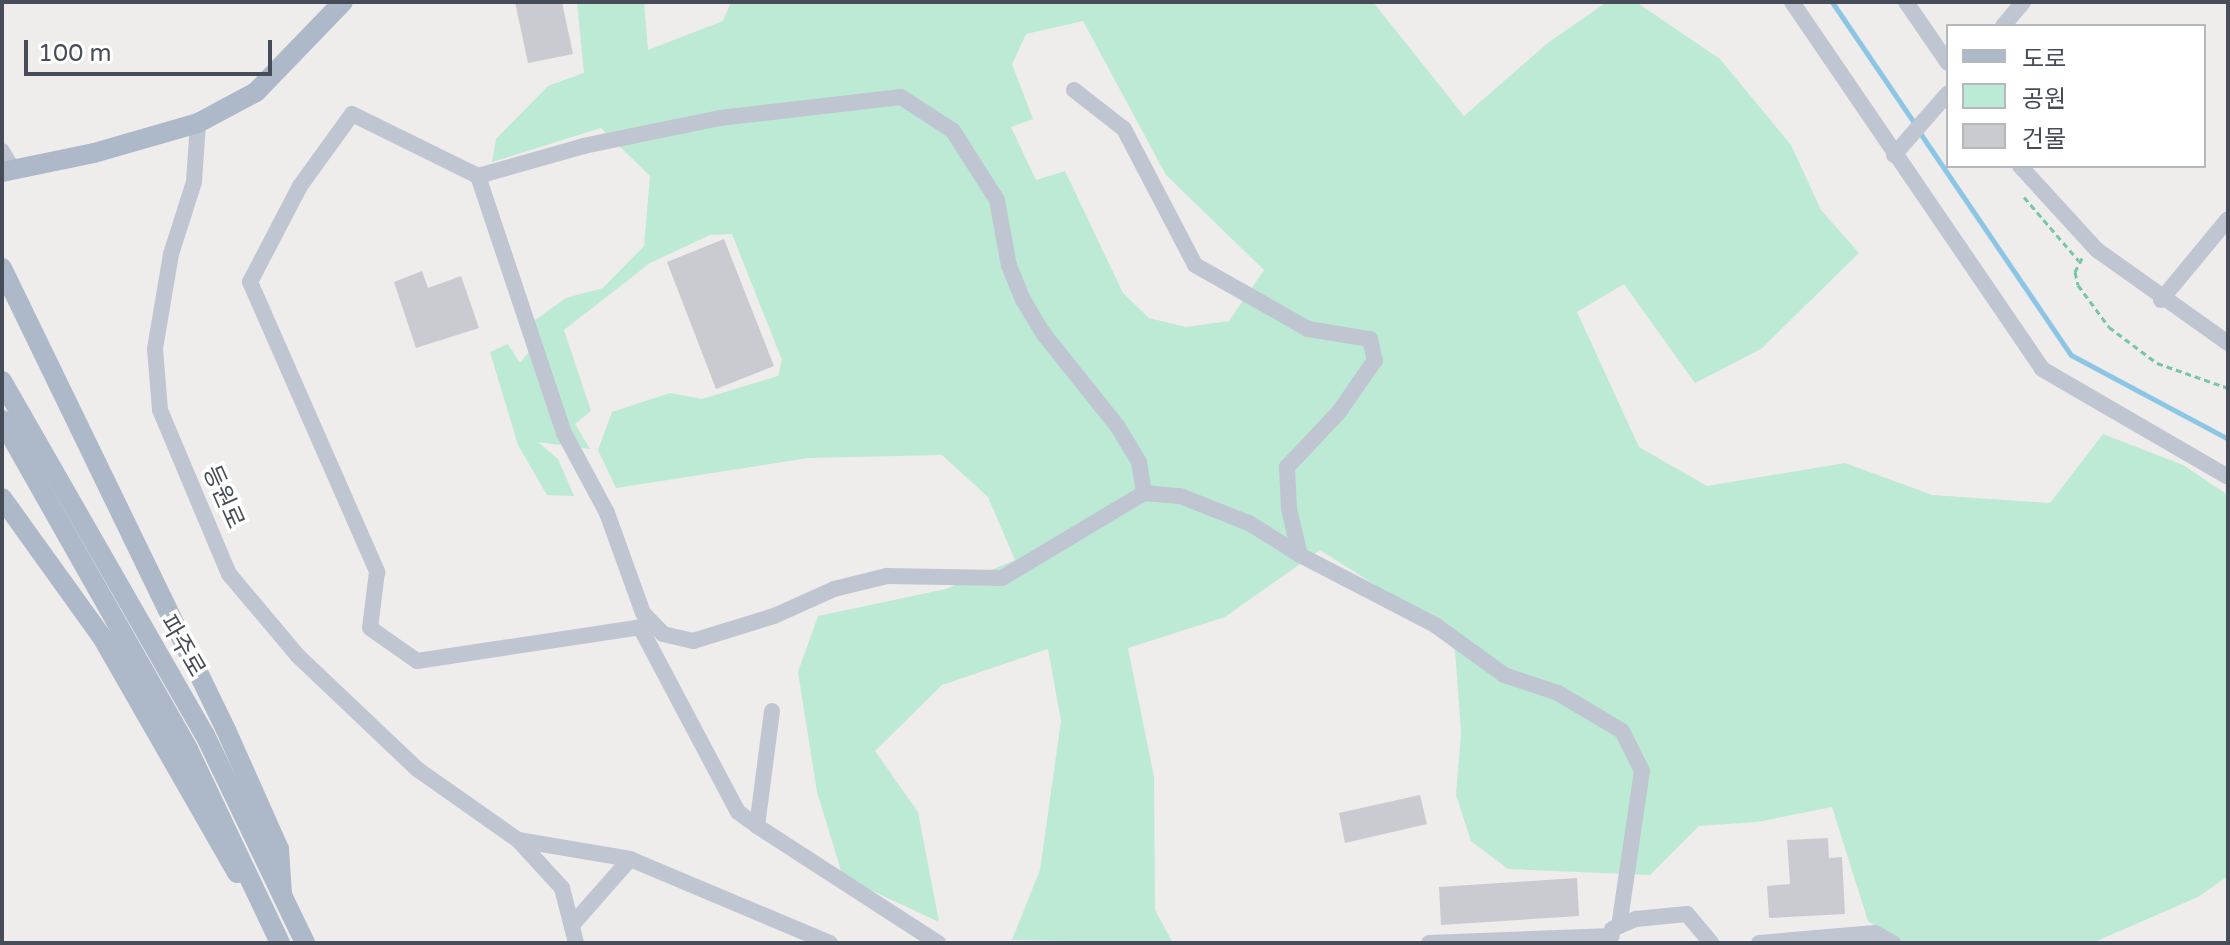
<!DOCTYPE html>
<meta charset="utf-8">
<style>
body{margin:0}
#map{position:relative;width:2230px;height:945px;overflow:hidden;background:#efecec;font-family:"Varela Round","Noto Sans KR",sans-serif}
div>[style]{position:absolute}
.green>*{inset:0;background:#bcead4}
.stream>*{height:5px;margin:-2.5px;padding:0 2.5px;transform-origin:2.5px;border-radius:2.5px;background:#8cc6e4}
.building>*{inset:0;background:#cacad1}
.path>*{height:3px;margin-top:-1.5px;transform-origin:0;background:repeating-linear-gradient(90deg,#77c6a9 0 6px,transparent 0 10px)}
.minor>*{height:16px;margin:-8px;padding:0 8px;transform-origin:8px;border-radius:8px;background:#c0c6d1}
.major>*{height:20px;margin:-10px;padding:0 10px;transform-origin:10px;border-radius:10px;background:#adb8c9}
span{translate:-50% -50%;white-space:nowrap;text-align:center;line-height:1.15;-webkit-text-stroke:7px #fff;paint-order:stroke}
.street-label{font-size:24px;color:#464d58}
.frame{position:absolute;inset:0;border:4px solid #464d58;pointer-events:none}
.legend{position:absolute;left:1946px;top:24px;width:260px;height:144px;box-sizing:border-box;background:#fff;border:2px solid #b5b8bc;margin:0;padding:10px 14px;list-style:none;font-size:24px;color:#464d58}
.legend li{display:flex;align-items:center;gap:16px;height:40px}
.legend b{width:40px;border:2px solid #b5b8bc}
.scale{position:absolute;left:24px;top:40px;width:248px;height:36px;box-sizing:border-box;border:4px solid #464d58;border-top:0;padding-left:10px;font-size:24px;line-height:28px;white-space:nowrap;color:#464d58;-webkit-text-stroke:6px #fff;paint-order:stroke}
</style>
<div id="map">
<div class="green">
<i style="clip-path:polygon(evenodd,577px 2px,644px 2px,648px 50px,723px 21px,731px 2px,1373px 2px,1464px 116px,1549px 42px,1607px 2px,1636px 2px,1720px 59px,1791px 145px,1821px 210px,1859px 253px,1761px 349px,1695px 383px,1624px 284px,1577px 312px,1639px 447px,1707px 486px,1845px 463px,1932px 495px,2050px 503px,2103px 434px,2183px 465px,2228px 495px,2228px 876px,2198px 897px,2092px 943px,1903px 943px,1868px 921px,1832px 807px,1757px 822px,1699px 826px,1650px 875px,1508px 869px,1471px 841px,1456px 795px,1461px 733px,1455px 650px,1402px 602px,1320px 550px,1225px 617px,1128px 648px,1154px 777px,1155px 910px,1173px 943px,1012px 940px,1040px 870px,1061px 721px,1048px 649px,942px 685px,875px 751px,918px 812px,939px 922px,843px 877px,817px 792px,798px 672px,818px 616px,946px 589px,1015px 560px,988px 497px,942px 455px,808px 458px,616px 488px,598px 450px,612px 412px,670px 393px,702px 399px,778px 376px,782px 360px,732px 234px,710px 235px,650px 263px,564px 330px,591px 411px,575px 424px,590px 449px,538px 442px,558px 459px,574px 496px,547px 495px,518px 445px,490px 352px,508px 344px,520px 363px,532px 348px,535px 320px,566px 298px,603px 288px,644px 246px,650px 176px,601px 128px,492px 162px,496px 139px,548px 86px,584px 73px,577px 2px,1083px 21px,1166px 175px,1264px 270px,1229px 321px,1186px 327px,1149px 318px,1123px 293px,1065px 171px,1036px 180px,1011px 127px,1033px 119px,1012px 64px,1026px 34px,1083px 21px)"></i>
</div>
<div class="stream">
<i style="left:1832px;top:2px;width:148px;rotate:55.8deg"></i>
<i style="left:1920px;top:133px;width:268px;rotate:55.8deg"></i>
<i style="left:2071px;top:355px;width:178px;rotate:28.1deg"></i>
</div>
<div class="building">
<i style="clip-path:polygon(515px 2px,562px 2px,573px 54px,528px 63px)"></i>
<i style="clip-path:polygon(724px 239px,774px 366px,716px 389px,667px 262px)"></i>
<i style="clip-path:polygon(422px 271px,428px 288px,461px 276px,479px 328px,416px 348px,394px 282px)"></i>
<i style="clip-path:polygon(1420px 795px,1427px 824px,1345px 843px,1339px 813px)"></i>
<i style="clip-path:polygon(1828px 838px,1829px 858px,1842px 857px,1845px 914px,1769px 918px,1767px 886px,1790px 884px,1787px 840px)"></i>
<i style="clip-path:polygon(1577px 878px,1579px 916px,1441px 925px,1439px 887px)"></i>
</div>
<div class="path">
<i style="left:2024px;top:197px;width:84px;rotate:49.3deg"></i>
<i style="left:2082px;top:258px;width:16px;rotate:117deg"></i>
<i style="left:2075px;top:272px;width:13px;rotate:77deg"></i>
<i style="left:2078px;top:285px;width:52px;rotate:53.6deg"></i>
<i style="left:2109px;top:327px;width:60px;rotate:36.9deg"></i>
<i style="left:2157px;top:363px;width:75px;rotate:19.4deg"></i>
</div>
<div class="minor">
<i style="left:1792px;top:2px;width:444px;rotate:55.7deg"></i>
<i style="left:2042px;top:369px;width:215px;rotate:30.1deg"></i>
<i style="left:1906px;top:2px;width:74px;rotate:55.5deg"></i>
<i style="left:2003px;top:26px;width:31px;rotate:-50deg"></i>
<i style="left:1074px;top:90px;width:63px;rotate:38deg"></i>
<i style="left:1124px;top:129px;width:153px;rotate:62.4deg"></i>
<i style="left:1195px;top:265px;width:130px;rotate:29.5deg"></i>
<i style="left:1308px;top:329px;width:63px;rotate:9.2deg"></i>
<i style="left:1370px;top:339px;width:22px;rotate:77deg"></i>
<i style="left:1375px;top:360px;width:63px;rotate:124.7deg"></i>
<i style="left:1339px;top:412px;width:76px;rotate:133.4deg"></i>
<i style="left:1287px;top:467px;width:42px;rotate:87.3deg"></i>
<i style="left:1289px;top:509px;width:47px;rotate:76.6deg"></i>
<i style="left:1300px;top:555px;width:152px;rotate:27.4deg"></i>
<i style="left:1435px;top:625px;width:85px;rotate:35.9deg"></i>
<i style="left:1504px;top:675px;width:57px;rotate:18.4deg"></i>
<i style="left:1558px;top:693px;width:74px;rotate:30.7deg"></i>
<i style="left:1622px;top:731px;width:45px;rotate:63.4deg"></i>
<i style="left:1642px;top:771px;width:157px;rotate:98.4deg"></i>
<i style="left:198px;top:123px;width:59px;rotate:93.9deg"></i>
<i style="left:194px;top:182px;width:76px;rotate:107.7deg"></i>
<i style="left:171px;top:254px;width:96px;rotate:99.6deg"></i>
<i style="left:155px;top:349px;width:61px;rotate:85.3deg"></i>
<i style="left:160px;top:410px;width:178px;rotate:67.2deg"></i>
<i style="left:229px;top:574px;width:107px;rotate:49.9deg"></i>
<i style="left:298px;top:656px;width:164px;rotate:43.5deg"></i>
<i style="left:417px;top:769px;width:123px;rotate:35.1deg"></i>
<i style="left:518px;top:840px;width:65px;rotate:47.5deg"></i>
<i style="left:562px;top:888px;width:57px;rotate:75.7deg"></i>
<i style="left:2px;top:151px;width:20px;rotate:60deg"></i>
<i style="left:1894px;top:155px;width:82px;rotate:-48.9deg"></i>
<i style="left:2020px;top:166px;width:114px;rotate:47.5deg"></i>
<i style="left:2097px;top:250px;width:161px;rotate:35.4deg"></i>
<i style="left:478px;top:176px;width:140px;rotate:-153.8deg"></i>
<i style="left:352px;top:114px;width:89px;rotate:125.8deg"></i>
<i style="left:300px;top:186px;width:108px;rotate:117.5deg"></i>
<i style="left:250px;top:282px;width:317px;rotate:66.3deg"></i>
<i style="left:377px;top:572px;width:56px;rotate:97.1deg"></i>
<i style="left:370px;top:628px;width:57px;rotate:35.1deg"></i>
<i style="left:417px;top:661px;width:240px;rotate:-8.6deg"></i>
<i style="left:2161px;top:300px;width:105px;rotate:-50.4deg"></i>
<i style="left:1144px;top:493px;width:31px;rotate:-99deg"></i>
<i style="left:1139px;top:462px;width:41px;rotate:-121deg"></i>
<i style="left:1118px;top:427px;width:120px;rotate:-128.6deg"></i>
<i style="left:1043px;top:333px;width:39px;rotate:-121deg"></i>
<i style="left:1023px;top:300px;width:37px;rotate:-112deg"></i>
<i style="left:1009px;top:266px;width:67px;rotate:-100.3deg"></i>
<i style="left:997px;top:200px;width:82px;rotate:-122.5deg"></i>
<i style="left:953px;top:131px;width:62px;rotate:-146.8deg"></i>
<i style="left:901px;top:97px;width:182px;rotate:173.4deg"></i>
<i style="left:720px;top:118px;width:139px;rotate:168.4deg"></i>
<i style="left:584px;top:146px;width:110px;rotate:164.2deg"></i>
<i style="left:478px;top:176px;width:271px;rotate:71.5deg"></i>
<i style="left:564px;top:433px;width:91px;rotate:61.7deg"></i>
<i style="left:607px;top:513px;width:106px;rotate:70.2deg"></i>
<i style="left:643px;top:613px;width:29px;rotate:46deg"></i>
<i style="left:663px;top:634px;width:31px;rotate:13deg"></i>
<i style="left:693px;top:641px;width:85px;rotate:-17.2deg"></i>
<i style="left:774px;top:616px;width:66px;rotate:-24.2deg"></i>
<i style="left:834px;top:589px;width:55px;rotate:-13.8deg"></i>
<i style="left:887px;top:576px;width:115px;rotate:1deg"></i>
<i style="left:1002px;top:578px;width:165px;rotate:-30.9deg"></i>
<i style="left:1144px;top:493px;width:36px;rotate:5deg"></i>
<i style="left:1180px;top:496px;width:74px;rotate:21.4deg"></i>
<i style="left:1249px;top:523px;width:60px;rotate:32.1deg"></i>
<i style="left:640px;top:627px;width:209px;rotate:62.1deg"></i>
<i style="left:738px;top:812px;width:24px;rotate:36deg"></i>
<i style="left:772px;top:711px;width:116px;rotate:97.4deg"></i>
<i style="left:757px;top:826px;width:216px;rotate:32.9deg"></i>
<i style="left:518px;top:840px;width:114px;rotate:9.6deg"></i>
<i style="left:630px;top:859px;width:88px;rotate:131.3deg"></i>
<i style="left:630px;top:859px;width:217px;rotate:22.8deg"></i>
<i style="left:1612px;top:929px;width:26px;rotate:-23deg"></i>
<i style="left:1636px;top:919px;width:51px;rotate:-5.6deg"></i>
<i style="left:1687px;top:914px;width:38px;rotate:50deg"></i>
<i style="left:1429px;top:943px;width:183px;rotate:-2.2deg"></i>
<i style="left:1759px;top:943px;width:116px;rotate:-4.9deg"></i>
<i style="left:1875px;top:933px;width:21px;rotate:29deg"></i>
</div>
<div class="major">
<i style="left:2px;top:172px;width:94px;rotate:-11.7deg"></i>
<i style="left:94px;top:153px;width:108px;rotate:-16.1deg"></i>
<i style="left:198px;top:123px;width:66px;rotate:-28.1deg"></i>
<i style="left:256px;top:92px;width:125px;rotate:-46deg"></i>
<i style="left:2px;top:268px;width:513px;rotate:64.13deg"></i>
<i style="left:226px;top:730px;width:130px;rotate:66deg"></i>
<i style="left:279px;top:849px;width:45px;rotate:86.2deg"></i>
<i style="left:2px;top:381px;width:408px;rotate:60.2deg"></i>
<i style="left:205px;top:735px;width:231px;rotate:64.3deg"></i>
<i style="left:2px;top:420px;width:378px;rotate:60.5deg"></i>
<i style="left:188px;top:749px;width:215px;rotate:64.6deg"></i>
<i style="left:2px;top:498px;width:171px;rotate:54.3deg"></i>
<i style="left:102px;top:637px;width:272px;rotate:60.2deg"></i>
</div>
<div class="street-label">
<span style="left:223px;top:497px;rotate:66deg">등원로</span>
<span style="left:182px;top:646px;rotate:60deg">파주로</span>
</div>
<div class="frame"></div>
<ul class="legend">
<li><b style="height:10px;background:#adb8c9"></b>도로</li>
<li><b style="height:22px;background:#bcead4"></b>공원</li>
<li><b style="height:22px;background:#cacad1"></b>건물</li>
</ul>
<div class="scale">100 m</div>
</div>
